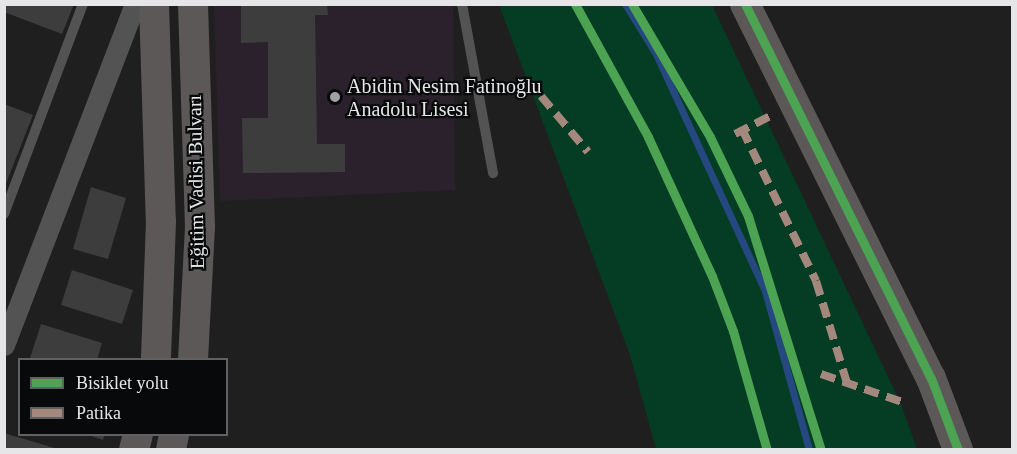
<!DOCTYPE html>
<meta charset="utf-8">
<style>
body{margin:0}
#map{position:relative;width:1017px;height:454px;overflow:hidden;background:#1f1f20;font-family:Georgia,serif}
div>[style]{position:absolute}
.education>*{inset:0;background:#2b212c}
.green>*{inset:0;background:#043d23}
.stream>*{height:7px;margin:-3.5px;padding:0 3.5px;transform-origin:3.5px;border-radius:3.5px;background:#264880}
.building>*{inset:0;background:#3d3d3e}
.lane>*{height:10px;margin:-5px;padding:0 5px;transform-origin:5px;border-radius:5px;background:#535354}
.street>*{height:21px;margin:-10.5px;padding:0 10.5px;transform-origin:10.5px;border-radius:10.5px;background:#535354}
.secondary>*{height:30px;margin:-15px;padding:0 15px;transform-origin:15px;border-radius:15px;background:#5b5857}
.quiet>*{height:8px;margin-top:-4px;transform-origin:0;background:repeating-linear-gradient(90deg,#a5887d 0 15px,transparent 0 23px)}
.cycleway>*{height:9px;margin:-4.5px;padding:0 4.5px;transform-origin:4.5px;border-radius:4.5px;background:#4ca352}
.dots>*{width:16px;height:16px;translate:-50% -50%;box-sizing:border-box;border:3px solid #08090a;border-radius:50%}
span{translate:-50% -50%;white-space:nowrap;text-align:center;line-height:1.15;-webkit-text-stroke:4.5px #08090a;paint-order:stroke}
.poi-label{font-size:20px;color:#e6e6e8}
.left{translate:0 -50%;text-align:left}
.street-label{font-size:20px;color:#e6e6e8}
.frame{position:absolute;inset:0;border:6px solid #e6e6e8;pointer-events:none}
.legend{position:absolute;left:18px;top:358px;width:210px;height:78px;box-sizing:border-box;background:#08090a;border:2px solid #616163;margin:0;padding:8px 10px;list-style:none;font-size:18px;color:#e6e6e8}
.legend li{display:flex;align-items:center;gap:12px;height:30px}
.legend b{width:30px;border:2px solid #616163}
</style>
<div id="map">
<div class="education">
<i style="clip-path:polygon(214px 5px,453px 5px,455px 190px,220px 201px)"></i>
</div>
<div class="green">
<i style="clip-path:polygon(499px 5px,712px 5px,900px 402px,917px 449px,656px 449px,630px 355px)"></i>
</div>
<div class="stream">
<i style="left:625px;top:4px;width:59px;rotate:58.2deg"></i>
<i style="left:656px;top:54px;width:261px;rotate:65.3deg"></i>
<i style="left:765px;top:291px;width:165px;rotate:74.5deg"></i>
</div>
<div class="building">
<i style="clip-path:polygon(4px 4px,74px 4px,62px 34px,4px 12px)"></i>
<i style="clip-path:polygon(241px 4px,327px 4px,328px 15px,315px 15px,317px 144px,345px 144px,345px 172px,243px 173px,242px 118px,268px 118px,268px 42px,241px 43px)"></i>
<i style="clip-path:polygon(4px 104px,33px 115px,5px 186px,4px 186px)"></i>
<i style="clip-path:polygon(91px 187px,126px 198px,108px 259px,73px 249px)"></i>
<i style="clip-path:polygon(72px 270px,133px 290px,122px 324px,61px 305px)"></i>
<i style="clip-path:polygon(41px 324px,102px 343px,97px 360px,30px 358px)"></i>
<i style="clip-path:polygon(4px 433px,58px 449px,58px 450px,4px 450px)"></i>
<i style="clip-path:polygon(86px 434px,105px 434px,103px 440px)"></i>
</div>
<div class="lane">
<i style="left:462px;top:4px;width:172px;rotate:79.6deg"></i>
<i style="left:4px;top:214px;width:224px;rotate:-69.4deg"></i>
</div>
<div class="street">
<i style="left:4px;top:345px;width:365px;rotate:-69deg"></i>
</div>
<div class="secondary">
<i style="left:154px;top:4px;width:217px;rotate:88.2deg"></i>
<i style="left:161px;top:221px;width:139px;rotate:92.1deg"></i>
<i style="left:745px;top:4px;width:418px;rotate:63.6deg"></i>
<i style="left:931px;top:378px;width:77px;rotate:69.4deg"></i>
<i style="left:193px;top:360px;width:133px;rotate:-87deg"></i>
<i style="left:200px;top:227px;width:223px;rotate:-91.8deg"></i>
<i style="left:134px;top:450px;width:16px;rotate:-76deg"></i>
<i style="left:171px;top:450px;width:16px;rotate:-79deg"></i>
</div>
<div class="quiet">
<i style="left:541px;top:96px;width:73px;rotate:50deg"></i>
<i style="left:742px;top:129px;width:169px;rotate:64deg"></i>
<i style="left:816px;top:281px;width:107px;rotate:73.1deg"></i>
<i style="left:735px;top:134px;width:39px;rotate:-27deg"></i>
<i style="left:821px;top:374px;width:89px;rotate:19deg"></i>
</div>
<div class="cycleway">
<i style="left:575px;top:4px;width:152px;rotate:61.2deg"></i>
<i style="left:648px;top:137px;width:153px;rotate:65.3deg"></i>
<i style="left:712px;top:276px;width:59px;rotate:69.1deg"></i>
<i style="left:733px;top:331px;width:124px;rotate:74.1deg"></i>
<i style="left:632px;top:4px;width:154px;rotate:59.6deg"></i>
<i style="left:710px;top:137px;width:88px;rotate:64.3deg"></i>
<i style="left:748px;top:216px;width:245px;rotate:72.7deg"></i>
<i style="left:745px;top:4px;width:418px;rotate:63.6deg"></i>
<i style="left:931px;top:378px;width:77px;rotate:69.4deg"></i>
</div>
<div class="dots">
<i style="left:335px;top:97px;background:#a0a0a2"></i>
</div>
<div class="poi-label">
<span class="left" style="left:347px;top:98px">Abidin Nesim Fatinoğlu<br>Anadolu Lisesi</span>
</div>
<div class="street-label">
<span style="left:196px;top:182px;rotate:-91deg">Eğitim Vadisi Bulvarı</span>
</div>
<div class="frame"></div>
<ul class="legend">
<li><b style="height:8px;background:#4ca352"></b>Bisiklet yolu</li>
<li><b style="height:8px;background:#a5887d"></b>Patika</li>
</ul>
</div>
